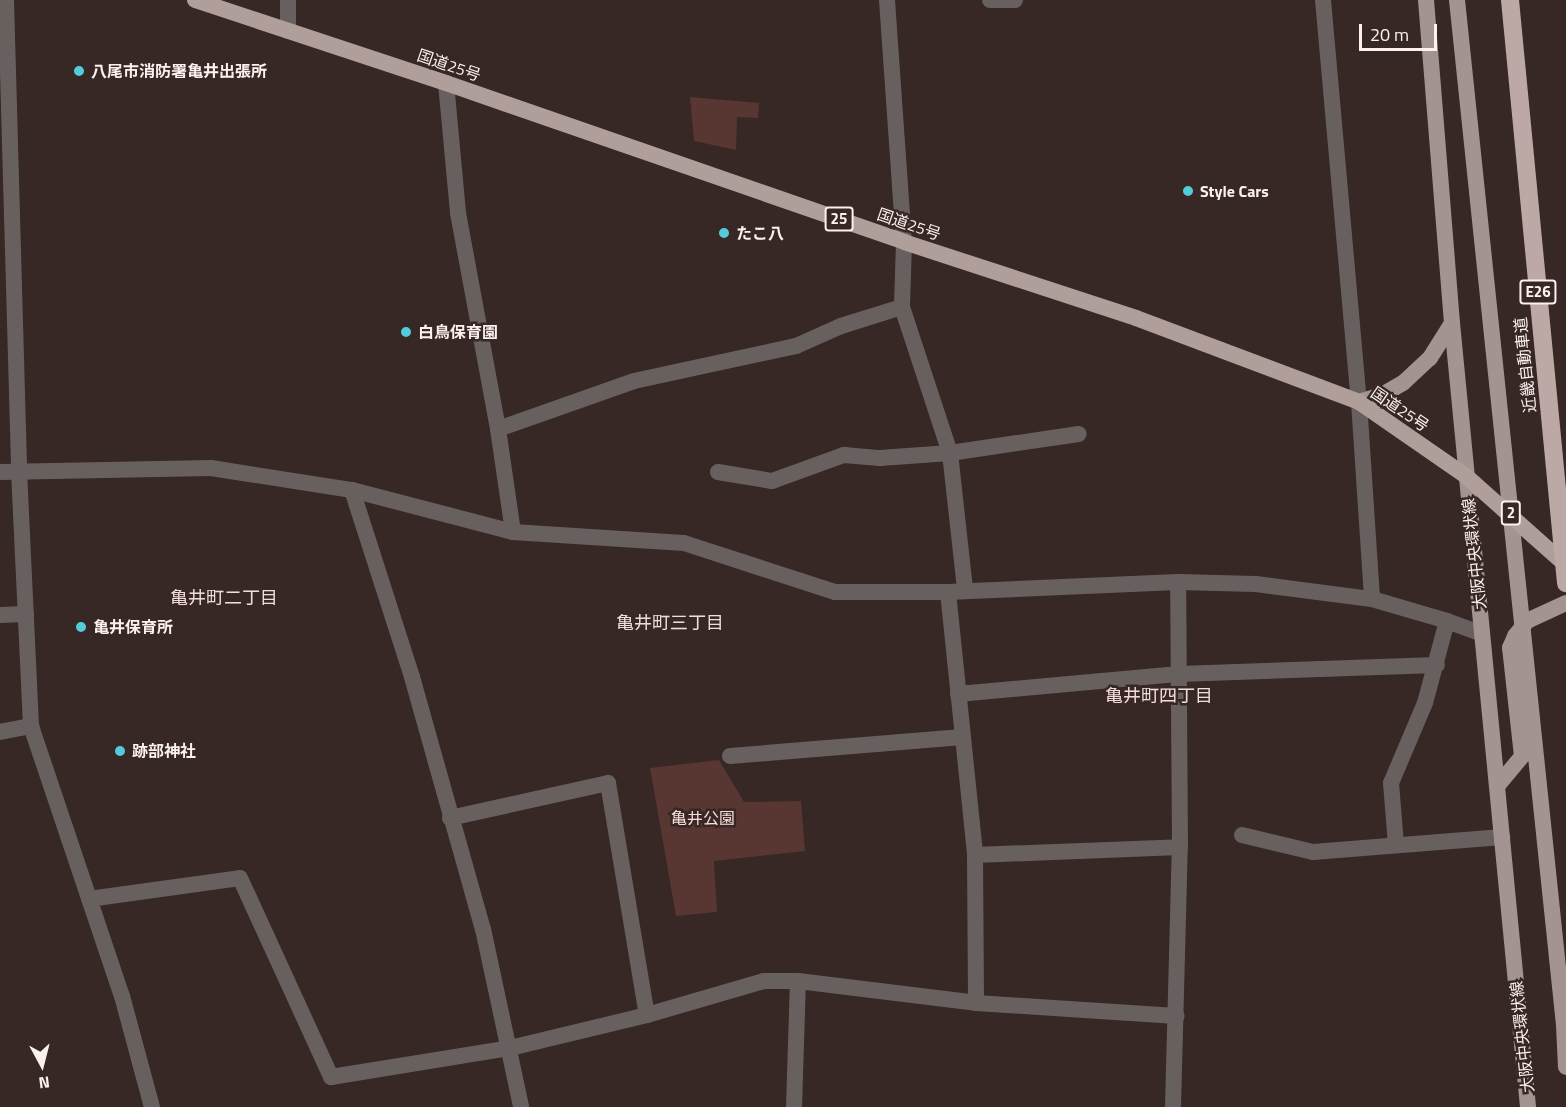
<!DOCTYPE html>
<meta charset="utf-8">
<style>
body{margin:0}
#map{position:relative;width:1566px;height:1107px;overflow:hidden;background:#372725;font-family:"Titillium Web","Noto Sans JP",sans-serif}
div>[style]{position:absolute}
.green>*{inset:0;background:#583733}
.minor>*{height:16px;margin:-8px;padding:0 8px;transform-origin:8px;border-radius:8px;background:#68605f}
.primary>*{height:16px;margin:-8px;padding:0 8px;transform-origin:8px;border-radius:8px;background:#a49491}
.trunk>*{height:16px;margin:-8px;padding:0 8px;transform-origin:8px;border-radius:8px;background:#b09e9b}
.motorway>*{height:18px;margin:-9px;padding:0 9px;transform-origin:9px;border-radius:9px;background:#bca8a5}
.dots>*{width:16px;height:16px;translate:-50% -50%;box-sizing:border-box;border:3px solid #372725;border-radius:50%}
span{translate:-50% -50%;white-space:nowrap;text-align:center;line-height:1.15;-webkit-text-stroke:5px #372725;paint-order:stroke}
.shield-label span{padding:2px 4px;background:#372725;border:2px solid;border-radius:4px;-webkit-text-stroke-width:0}
.shield-label{font-size:15px;color:#fbf1ef;font-weight:700}
.street-label{font-size:16px;color:#fbf1ef}
.poi-label{font-size:16px;color:#fbf1ef;font-weight:700}
.left{translate:0 -50%;text-align:left}
.park-label{font-size:16px;color:#fcdcd7}
.neighbourhood-label{font-size:18px;color:#f1dcd9}
.north{position:absolute;left:12px;top:1035px;width:60px;height:60px;-webkit-text-stroke:4px #372725;paint-order:stroke;rotate:173deg;font-size:16px;font-weight:700;line-height:24px;text-align:center;color:#fbf1ef}
.north::after{content:'';display:block;margin:auto;width:21px;height:27px;background:#fbf1ef;clip-path:polygon(50% 0,100% 100%,50% 72%,0 100%)}
.scale{position:absolute;left:1359px;top:24px;width:78px;height:27px;box-sizing:border-box;border:3px solid #fbf1ef;border-top:0;padding-left:8px;font-size:18px;line-height:21px;white-space:nowrap;color:#fbf1ef;-webkit-text-stroke:4px #372725;paint-order:stroke}
</style>
<div id="map">
<div class="green">
<i style="clip-path:polygon(690px 97px,759px 103px,758px 118px,737px 117px,736px 150px,694px 141px)"></i>
<i style="clip-path:polygon(719px 760px,744px 802px,801px 801px,805px 851px,714px 861px,717px 912px,676px 916px,650px 768px)"></i>
</div>
<div class="minor">
<i style="left:6px;top:0;width:471px;rotate:88.4deg"></i>
<i style="left:19px;top:471px;width:255px;rotate:87.3deg"></i>
<i style="left:31px;top:726px;width:285px;rotate:71.4deg"></i>
<i style="left:122px;top:996px;width:115px;rotate:74.9deg"></i>
<i style="left:887px;top:0;width:243px;rotate:86deg"></i>
<i style="left:904px;top:242px;width:65px;rotate:91.8deg"></i>
<i style="left:902px;top:307px;width:154px;rotate:71.8deg"></i>
<i style="left:950px;top:453px;width:137px;rotate:83.7deg"></i>
<i style="left:990px;top:0;width:25px"></i>
<i style="left:1323px;top:0;width:404px;rotate:84.9deg"></i>
<i style="left:1359px;top:402px;width:197px;rotate:86.2deg"></i>
<i style="left:288px;top:31px;width:31px;rotate:-90deg"></i>
<i style="left:446px;top:83px;width:131px;rotate:84.7deg"></i>
<i style="left:458px;top:213px;width:220px;rotate:79.5deg"></i>
<i style="left:498px;top:429px;width:104px;rotate:81.7deg"></i>
<i style="left:498px;top:429px;width:144px;rotate:-19.4deg"></i>
<i style="left:634px;top:381px;width:166px;rotate:-12.2deg"></i>
<i style="left:796px;top:346px;width:49px;rotate:-24deg"></i>
<i style="left:841px;top:326px;width:64px;rotate:-17.3deg"></i>
<i style="left:0;top:472px;width:211px;rotate:-1.1deg"></i>
<i style="left:211px;top:468px;width:143px;rotate:8.9deg"></i>
<i style="left:352px;top:490px;width:166px;rotate:14.6deg"></i>
<i style="left:513px;top:532px;width:171px;rotate:3.7deg"></i>
<i style="left:684px;top:543px;width:159px;rotate:18deg"></i>
<i style="left:835px;top:592px;width:113px"></i>
<i style="left:948px;top:592px;width:230px;rotate:-2.5deg"></i>
<i style="left:1178px;top:582px;width:78px;rotate:1.5deg"></i>
<i style="left:1256px;top:584px;width:117px;rotate:7.4deg"></i>
<i style="left:1372px;top:599px;width:78px;rotate:16.3deg"></i>
<i style="left:1447px;top:621px;width:37px;rotate:20deg"></i>
<i style="left:718px;top:472px;width:55px;rotate:9.5deg"></i>
<i style="left:772px;top:481px;width:77px;rotate:-19.9deg"></i>
<i style="left:844px;top:455px;width:36px;rotate:5deg"></i>
<i style="left:880px;top:458px;width:70px;rotate:-4.1deg"></i>
<i style="left:950px;top:453px;width:130px;rotate:-8.4deg"></i>
<i style="left:352px;top:490px;width:196px;rotate:72.2deg"></i>
<i style="left:412px;top:677px;width:262px;rotate:74.3deg"></i>
<i style="left:483px;top:929px;width:182px;rotate:77.9deg"></i>
<i style="left:948px;top:592px;width:264px;rotate:84.1deg"></i>
<i style="left:975px;top:855px;width:148px;rotate:89.6deg"></i>
<i style="left:0;top:615px;width:26px;rotate:-2deg"></i>
<i style="left:958px;top:694px;width:222px;rotate:-5.2deg"></i>
<i style="left:1179px;top:674px;width:258px;rotate:-2deg"></i>
<i style="left:0;top:732px;width:32px;rotate:-11deg"></i>
<i style="left:730px;top:756px;width:233px;rotate:-4.7deg"></i>
<i style="left:450px;top:818px;width:162px;rotate:-12.5deg"></i>
<i style="left:608px;top:783px;width:235px;rotate:80.5deg"></i>
<i style="left:1242px;top:835px;width:73px;rotate:13.5deg"></i>
<i style="left:1313px;top:852px;width:190px;rotate:-4.5deg"></i>
<i style="left:1396px;top:845px;width:62px;rotate:-94.6deg"></i>
<i style="left:1391px;top:783px;width:87px;rotate:-67deg"></i>
<i style="left:1425px;top:703px;width:85px;rotate:-75deg"></i>
<i style="left:975px;top:855px;width:205px;rotate:-2.2deg"></i>
<i style="left:89px;top:899px;width:152px;rotate:-7.9deg"></i>
<i style="left:240px;top:878px;width:219px;rotate:65.4deg"></i>
<i style="left:331px;top:1077px;width:181px;rotate:-9.2deg"></i>
<i style="left:510px;top:1048px;width:141px;rotate:-13.5deg"></i>
<i style="left:647px;top:1015px;width:122px;rotate:-16.2deg"></i>
<i style="left:764px;top:981px;width:34px"></i>
<i style="left:798px;top:981px;width:179px;rotate:7deg"></i>
<i style="left:976px;top:1003px;width:201px;rotate:3.7deg"></i>
<i style="left:794px;top:1107px;width:126px;rotate:-88.2deg"></i>
<i style="left:1173px;top:1107px;width:260px;rotate:-88.5deg"></i>
<i style="left:1180px;top:847px;width:265px;rotate:-90.4deg"></i>
</div>
<div class="primary">
<i style="left:1426px;top:0;width:324px;rotate:85.4deg"></i>
<i style="left:1452px;top:323px;width:788px;rotate:84.46deg"></i>
<i style="left:1457px;top:0;width:1031px;rotate:84.04deg"></i>
<i style="left:1564px;top:1025px;width:42px;rotate:87.3deg"></i>
<i style="left:1359px;top:402px;width:24px;rotate:-17deg"></i>
<i style="left:1382px;top:395px;width:24px;rotate:-30deg"></i>
<i style="left:1403px;top:383px;width:37px;rotate:-43deg"></i>
<i style="left:1430px;top:358px;width:41px;rotate:-57.8deg"></i>
<i style="left:1498px;top:785px;width:38px;rotate:-50deg"></i>
<i style="left:1522px;top:756px;width:109px;rotate:-96.3deg"></i>
<i style="left:1510px;top:648px;width:13px;rotate:-67deg"></i>
<i style="left:1515px;top:636px;width:19px;rotate:-51deg"></i>
<i style="left:1527px;top:621px;width:43px;rotate:-24.8deg"></i>
</div>
<div class="trunk">
<i style="left:195px;top:0;width:264px;rotate:18.3deg"></i>
<i style="left:446px;top:83px;width:485px;rotate:19.1deg"></i>
<i style="left:904px;top:242px;width:244px;rotate:18.1deg"></i>
<i style="left:1136px;top:318px;width:238px;rotate:20.6deg"></i>
<i style="left:1359px;top:402px;width:130px;rotate:34.7deg"></i>
<i style="left:1466px;top:476px;width:134px;rotate:41.7deg"></i>
</div>
<div class="motorway">
<i style="left:1510px;top:0;width:586px;rotate:84.51deg"></i>
</div>
<div class="dots">
<i style="left:79px;top:71px;background:#53cbdb"></i>
<i style="left:1188px;top:191px;background:#53cbdb"></i>
<i style="left:724px;top:233px;background:#53cbdb"></i>
<i style="left:406px;top:332px;background:#53cbdb"></i>
<i style="left:81px;top:627px;background:#53cbdb"></i>
<i style="left:120px;top:751px;background:#53cbdb"></i>
</div>
<div class="shield-label">
<span style="left:839px;top:219px">25</span>
<span style="left:1538px;top:292px">E26</span>
<span style="left:1511px;top:513px">2</span>
</div>
<div class="street-label">
<span style="left:449px;top:65px;rotate:19deg">国道25号</span>
<span style="left:909px;top:224px;rotate:19deg">国道25号</span>
<span style="left:1525px;top:365px;rotate:-96deg">近畿自動車道</span>
<span style="left:1400px;top:409px;rotate:34deg">国道25号</span>
<span style="left:1474px;top:554px;rotate:-96deg">大阪中央環状線</span>
<span style="left:1522px;top:1037px;rotate:-96deg">大阪中央環状線</span>
</div>
<div class="poi-label">
<span class="left" style="left:91px;top:71px">八尾市消防署亀井出張所</span>
<span class="left" style="left:1200px;top:191px">Style Cars</span>
<span class="left" style="left:736px;top:233px">たこ八</span>
<span class="left" style="left:418px;top:332px">白鳥保育園</span>
<span class="left" style="left:93px;top:627px">亀井保育所</span>
<span class="left" style="left:132px;top:751px">跡部神社</span>
</div>
<div class="park-label">
<span style="left:703px;top:818px">亀井公園</span>
</div>
<div class="neighbourhood-label">
<span style="left:224px;top:598px">亀井町二丁目</span>
<span style="left:670px;top:623px">亀井町三丁目</span>
<span style="left:1159px;top:696px">亀井町四丁目</span>
</div>
<div class="north">N</div>
<div class="scale">20 m</div>
</div>
